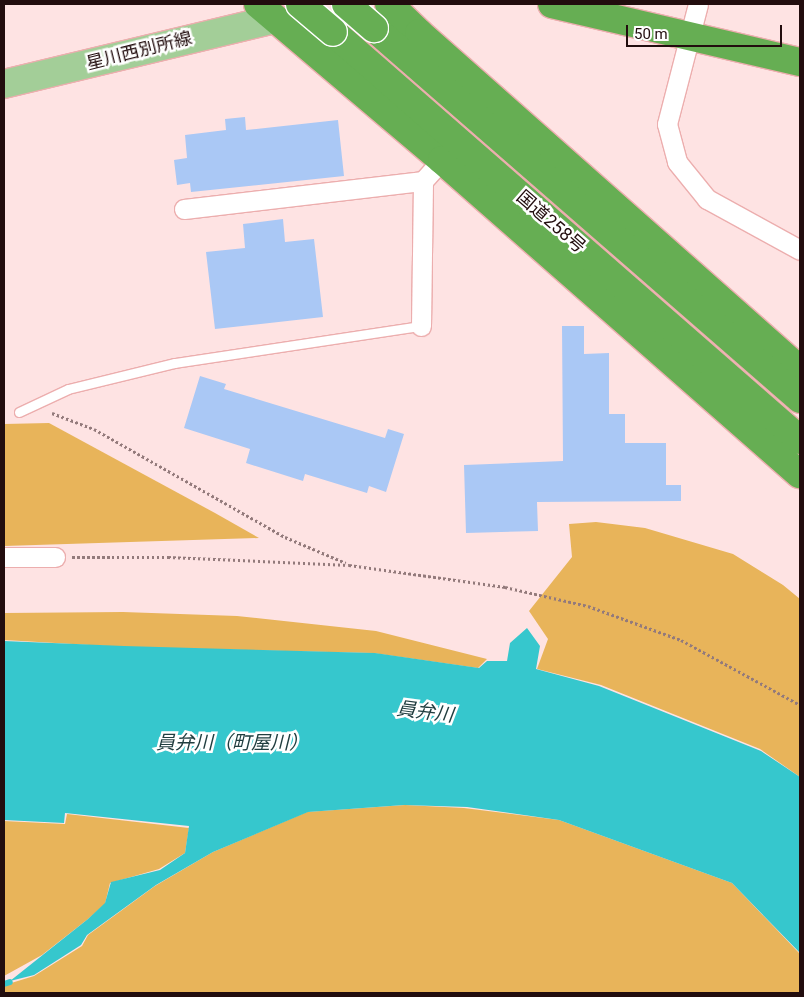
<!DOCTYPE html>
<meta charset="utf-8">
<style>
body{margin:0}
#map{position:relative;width:804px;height:997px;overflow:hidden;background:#fee3e3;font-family:Roboto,"Noto Sans JP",sans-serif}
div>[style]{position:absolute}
.green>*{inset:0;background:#e8b45a}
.water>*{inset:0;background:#36c7cd}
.stream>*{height:6px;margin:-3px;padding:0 3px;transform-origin:3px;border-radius:3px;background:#36c7cd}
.building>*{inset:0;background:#aac8f5}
.path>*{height:3px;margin-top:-1.5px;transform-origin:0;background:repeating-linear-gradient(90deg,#937a7b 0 2.5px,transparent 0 5px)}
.roads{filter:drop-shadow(1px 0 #ecaeae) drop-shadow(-1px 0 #ecaeae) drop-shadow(0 1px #ecaeae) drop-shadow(0 -1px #ecaeae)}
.lane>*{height:9px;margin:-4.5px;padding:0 4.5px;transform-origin:4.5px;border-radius:4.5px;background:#fff}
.street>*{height:19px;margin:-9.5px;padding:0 9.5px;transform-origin:9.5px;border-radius:9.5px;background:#fff}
.primary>*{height:28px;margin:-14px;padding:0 14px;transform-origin:14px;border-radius:14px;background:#a3ce98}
.highway>*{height:28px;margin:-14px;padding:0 14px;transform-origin:14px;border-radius:14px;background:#66ae53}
.bridges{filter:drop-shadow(1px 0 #fff) drop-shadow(-1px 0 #fff) drop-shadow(0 1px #fff) drop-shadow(0 -1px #fff)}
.highway-bridge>*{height:28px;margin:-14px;padding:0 14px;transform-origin:14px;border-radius:14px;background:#66ae53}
span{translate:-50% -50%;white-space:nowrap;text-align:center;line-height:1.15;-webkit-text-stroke:5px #fff;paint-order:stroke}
.street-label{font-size:18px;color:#220d0e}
.water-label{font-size:19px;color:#213e40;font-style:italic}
.frame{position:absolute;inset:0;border:5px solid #220d0e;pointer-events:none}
.scale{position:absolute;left:626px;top:25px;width:156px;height:22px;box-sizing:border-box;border:2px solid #220d0e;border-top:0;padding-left:6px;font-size:15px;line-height:18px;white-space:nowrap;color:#220d0e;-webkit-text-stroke:4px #fff;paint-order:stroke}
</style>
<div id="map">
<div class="green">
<i style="clip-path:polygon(49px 423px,215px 513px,259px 538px,4px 546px,4px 424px)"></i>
<i style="clip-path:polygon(596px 522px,645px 528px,733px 554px,783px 585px,800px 599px,800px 777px,760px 749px,601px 685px,537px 669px,548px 639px,529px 611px,572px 557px,569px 524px)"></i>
<i style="clip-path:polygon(123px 612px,237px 616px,376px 631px,487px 659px,478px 668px,373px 653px,124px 647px,4px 640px,4px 613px)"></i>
<i style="clip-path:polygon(405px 805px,464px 808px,559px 820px,732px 883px,800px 954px,800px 993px,4px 993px,4px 982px,8px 984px,34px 976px,82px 946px,88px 935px,155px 886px,213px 852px,307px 812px)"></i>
<i style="clip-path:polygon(67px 814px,189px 828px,185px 853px,159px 869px,110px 883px,105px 904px,88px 919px,42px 955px,4px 976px,4px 821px,65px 824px)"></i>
</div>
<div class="water">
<i style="clip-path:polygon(527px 628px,540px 646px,536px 669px,599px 686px,761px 751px,800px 777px,800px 953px,732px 883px,559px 820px,467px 807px,404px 805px,308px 812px,213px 852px,156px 885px,87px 935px,81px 945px,34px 975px,10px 981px,88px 919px,105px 903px,111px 882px,160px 870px,185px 853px,189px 826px,65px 813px,64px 823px,4px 820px,4px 641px,124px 646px,375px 653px,479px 668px,487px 661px,507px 661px,510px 643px)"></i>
</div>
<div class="stream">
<i style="left:4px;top:984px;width:6px;rotate:-18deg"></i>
</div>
<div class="building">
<i style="clip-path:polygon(245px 117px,246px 130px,338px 120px,344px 176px,191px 192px,190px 183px,177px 185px,174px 160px,187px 158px,185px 135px,226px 130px,225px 119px)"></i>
<i style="clip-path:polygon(283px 219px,285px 242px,314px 239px,323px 317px,215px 329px,206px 252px,245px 248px,243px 224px)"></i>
<i style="clip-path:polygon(562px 326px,584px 326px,584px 354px,609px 353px,609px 414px,625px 414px,625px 443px,666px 443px,666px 485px,681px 485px,681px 501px,537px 502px,538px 531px,466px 533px,464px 465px,563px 461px)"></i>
<i style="clip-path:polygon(200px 376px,226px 384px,224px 389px,385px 438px,388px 429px,404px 434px,386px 492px,369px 486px,367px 493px,305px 474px,303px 481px,246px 463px,250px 449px,184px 428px)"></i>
</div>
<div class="path">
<i style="left:52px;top:413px;width:45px;rotate:20.9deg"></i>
<i style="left:94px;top:429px;width:219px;rotate:29.5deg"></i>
<i style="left:285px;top:537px;width:66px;rotate:23.1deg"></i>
<i style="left:72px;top:557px;width:96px"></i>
<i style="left:168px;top:557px;width:181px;rotate:2.5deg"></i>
<i style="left:349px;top:565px;width:158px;rotate:8deg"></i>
<i style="left:505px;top:587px;width:85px;rotate:12.9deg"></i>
<i style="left:588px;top:606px;width:99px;rotate:20.1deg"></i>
<i style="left:681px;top:640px;width:136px;rotate:28.6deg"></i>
</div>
<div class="roads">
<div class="lane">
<i style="left:19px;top:412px;width:54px;rotate:-25.1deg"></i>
<i style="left:68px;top:389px;width:110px;rotate:-13.7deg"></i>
<i style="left:175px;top:363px;width:249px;rotate:-8.6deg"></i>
</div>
<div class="street">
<i style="left:698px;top:4px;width:124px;rotate:104.5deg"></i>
<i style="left:667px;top:124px;width:39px;rotate:75deg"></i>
<i style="left:677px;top:162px;width:48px;rotate:51deg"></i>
<i style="left:707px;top:199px;width:106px;rotate:28.7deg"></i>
<i style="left:184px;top:209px;width:241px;rotate:-6.7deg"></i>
<i style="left:423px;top:181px;width:28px;rotate:-48deg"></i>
<i style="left:421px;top:326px;width:145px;rotate:-89.2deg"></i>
<i style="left:4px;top:557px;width:51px"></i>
</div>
<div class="primary">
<i style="left:4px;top:84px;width:278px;rotate:-13.5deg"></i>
</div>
<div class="highway">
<i style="left:258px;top:4px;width:241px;rotate:40.3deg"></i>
<i style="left:442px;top:160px;width:476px;rotate:41.3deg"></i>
<i style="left:389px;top:4px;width:42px;rotate:44deg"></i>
<i style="left:419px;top:33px;width:509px;rotate:41.49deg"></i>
<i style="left:552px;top:4px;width:255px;rotate:13.2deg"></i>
<i style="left:374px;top:28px;width:565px;rotate:41.05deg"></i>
<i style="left:333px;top:32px;width:620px;rotate:41.14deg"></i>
</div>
</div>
<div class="bridges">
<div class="highway-bridge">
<i style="left:300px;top:4px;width:43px;rotate:40.3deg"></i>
<i style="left:346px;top:4px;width:37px;rotate:41deg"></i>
</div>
</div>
<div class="street-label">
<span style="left:139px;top:51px;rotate:-14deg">星川西別所線</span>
<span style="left:551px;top:222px;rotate:41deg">国道258号</span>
</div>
<div class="water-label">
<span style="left:425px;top:712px;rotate:7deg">員弁川</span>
<span style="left:232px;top:743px">員弁川（町屋川）</span>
</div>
<div class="frame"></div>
<div class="scale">50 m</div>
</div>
